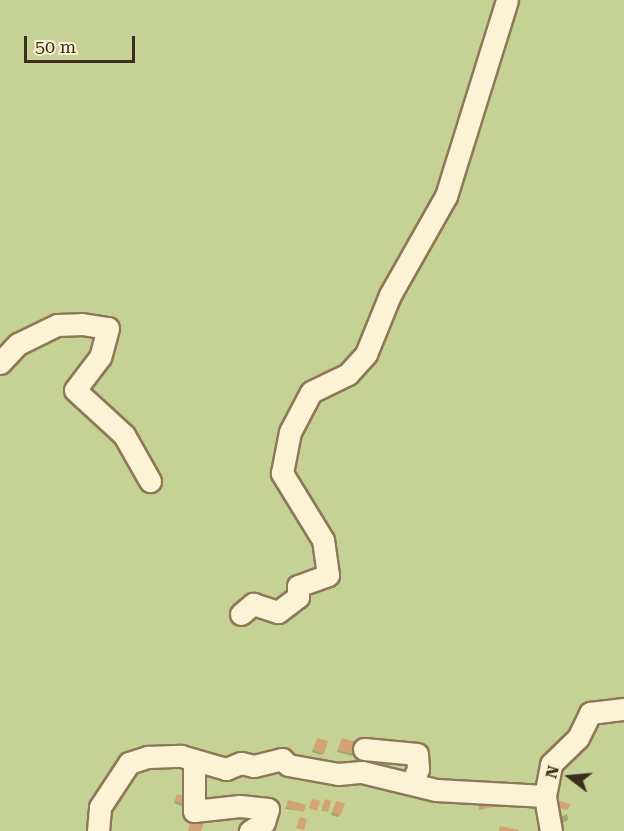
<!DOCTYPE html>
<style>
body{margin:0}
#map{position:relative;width:624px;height:831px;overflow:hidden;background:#f2e7c2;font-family:"Roboto Serif",serif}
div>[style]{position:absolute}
.green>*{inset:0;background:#c6d195}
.shadow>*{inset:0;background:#0003}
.building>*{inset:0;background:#d4a374}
.roads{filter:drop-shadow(2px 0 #8e7857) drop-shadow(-2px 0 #8e7857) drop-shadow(0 2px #8e7857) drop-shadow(0 -2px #8e7857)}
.minor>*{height:21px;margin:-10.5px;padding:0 10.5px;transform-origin:10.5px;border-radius:10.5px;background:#fcf3d6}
span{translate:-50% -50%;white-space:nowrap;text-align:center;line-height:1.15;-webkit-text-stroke:4.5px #f9f0d2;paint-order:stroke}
.north{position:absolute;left:540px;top:747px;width:60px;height:60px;-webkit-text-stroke:4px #f9f0d2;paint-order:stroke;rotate:286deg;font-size:16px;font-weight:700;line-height:24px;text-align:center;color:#3c2e1d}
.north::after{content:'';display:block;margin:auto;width:21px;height:27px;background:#3c2e1d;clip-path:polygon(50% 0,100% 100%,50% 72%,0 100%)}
.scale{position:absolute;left:24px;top:36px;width:111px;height:27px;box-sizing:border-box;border:3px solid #3c2e1d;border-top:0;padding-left:8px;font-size:18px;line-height:21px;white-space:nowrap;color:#3c2e1d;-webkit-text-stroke:4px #f9f0d2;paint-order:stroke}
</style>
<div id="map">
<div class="green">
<i style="clip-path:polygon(0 0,624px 0,624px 831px,0 831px)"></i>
</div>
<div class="shadow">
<i style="clip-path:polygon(342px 739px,355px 754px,353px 756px,337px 752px)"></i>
<i style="clip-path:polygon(317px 740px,323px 753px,321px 755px,312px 752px)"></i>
<i style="clip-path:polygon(177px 795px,188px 798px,184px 807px,174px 803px)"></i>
<i style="clip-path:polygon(480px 801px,497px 806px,479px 810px)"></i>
<i style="clip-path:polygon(289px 802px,303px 811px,285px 809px)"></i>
<i style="clip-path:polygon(336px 802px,340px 815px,338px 817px,331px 815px)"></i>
<i style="clip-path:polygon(567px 814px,568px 820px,562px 823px,561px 817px)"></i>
</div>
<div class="building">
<i style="clip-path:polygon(317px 738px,328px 741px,324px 754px,313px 750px)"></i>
<i style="clip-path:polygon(342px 738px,360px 743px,357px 755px,338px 750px)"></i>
<i style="clip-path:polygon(177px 794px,190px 797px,188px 805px,175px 801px)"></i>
<i style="clip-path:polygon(497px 797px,499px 806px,481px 809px,480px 799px)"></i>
<i style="clip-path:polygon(312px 799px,320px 801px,317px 811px,309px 808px)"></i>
<i style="clip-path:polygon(325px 799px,331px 801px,328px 812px,321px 811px)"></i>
<i style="clip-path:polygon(288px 800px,306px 805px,304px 812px,286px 807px)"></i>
<i style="clip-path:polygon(557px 800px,570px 804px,568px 810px,555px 807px)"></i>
<i style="clip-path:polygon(336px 801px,345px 803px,341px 815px,333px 813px)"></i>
<i style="clip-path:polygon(192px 814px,205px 818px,201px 831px,188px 831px)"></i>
<i style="clip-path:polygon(300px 817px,307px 819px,304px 830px,296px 828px)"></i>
<i style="clip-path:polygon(500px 826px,519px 830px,519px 831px,499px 831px)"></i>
</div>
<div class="roads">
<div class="minor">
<i style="left:0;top:363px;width:26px;rotate:-47deg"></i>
<i style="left:18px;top:344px;width:43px;rotate:-26deg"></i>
<i style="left:57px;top:325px;width:25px;rotate:-2deg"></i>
<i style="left:82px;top:324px;width:26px;rotate:9deg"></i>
<i style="left:108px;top:328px;width:30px;rotate:105deg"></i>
<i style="left:100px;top:357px;width:41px;rotate:127.1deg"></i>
<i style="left:75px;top:390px;width:67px;rotate:42.6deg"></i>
<i style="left:124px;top:435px;width:53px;rotate:60.5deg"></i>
<i style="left:241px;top:614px;width:16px;rotate:-40deg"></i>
<i style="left:253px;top:604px;width:26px;rotate:18deg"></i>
<i style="left:278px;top:612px;width:25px;rotate:-37deg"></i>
<i style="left:298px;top:597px;width:11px;rotate:-90deg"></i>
<i style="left:298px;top:586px;width:32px;rotate:-20deg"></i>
<i style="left:328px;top:575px;width:35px;rotate:-98deg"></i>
<i style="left:323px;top:540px;width:79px;rotate:-121.5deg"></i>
<i style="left:282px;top:473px;width:42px;rotate:-79deg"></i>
<i style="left:290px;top:432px;width:45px;rotate:-62.3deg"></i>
<i style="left:311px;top:392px;width:41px;rotate:-25.9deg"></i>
<i style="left:348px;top:374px;width:27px;rotate:-48deg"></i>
<i style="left:366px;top:354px;width:64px;rotate:-67.9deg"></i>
<i style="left:390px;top:295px;width:114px;rotate:-60.5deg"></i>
<i style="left:446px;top:196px;width:205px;rotate:-72.7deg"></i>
<i style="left:364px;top:749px;width:53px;rotate:5.4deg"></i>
<i style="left:417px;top:754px;width:15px;rotate:86deg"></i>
<i style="left:418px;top:769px;width:14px;rotate:115deg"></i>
<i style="left:194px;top:760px;width:51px;rotate:90deg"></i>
<i style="left:194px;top:811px;width:46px;rotate:-6.2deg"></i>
<i style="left:240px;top:806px;width:28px;rotate:6deg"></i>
<i style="left:268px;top:809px;width:14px;rotate:107deg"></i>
<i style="left:264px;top:822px;width:17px;rotate:147deg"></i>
<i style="left:98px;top:831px;width:24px;rotate:-85deg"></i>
<i style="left:100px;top:807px;width:53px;rotate:-56.6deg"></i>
<i style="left:129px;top:763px;width:20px;rotate:-18deg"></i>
<i style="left:148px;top:757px;width:33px;rotate:-2deg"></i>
<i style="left:181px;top:756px;width:47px;rotate:16.1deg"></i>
<i style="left:226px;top:769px;width:16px;rotate:-22deg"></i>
<i style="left:241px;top:763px;width:13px;rotate:13deg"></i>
<i style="left:254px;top:766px;width:29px;rotate:-14deg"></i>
<i style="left:282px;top:759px;width:8px;rotate:45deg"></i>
<i style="left:288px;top:765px;width:51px;rotate:10.2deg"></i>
<i style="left:338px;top:774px;width:24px;rotate:-5deg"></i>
<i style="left:362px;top:772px;width:76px;rotate:13.7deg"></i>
<i style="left:436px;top:790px;width:109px;rotate:3.2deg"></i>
<i style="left:551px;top:831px;width:36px;rotate:-100deg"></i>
<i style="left:545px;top:796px;width:33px;rotate:-79deg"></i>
<i style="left:551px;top:764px;width:37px;rotate:-44deg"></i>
<i style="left:578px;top:738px;width:28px;rotate:-64deg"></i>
<i style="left:590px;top:713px;width:34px;rotate:-7deg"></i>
</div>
</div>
<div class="north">N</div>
<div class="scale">50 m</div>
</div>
